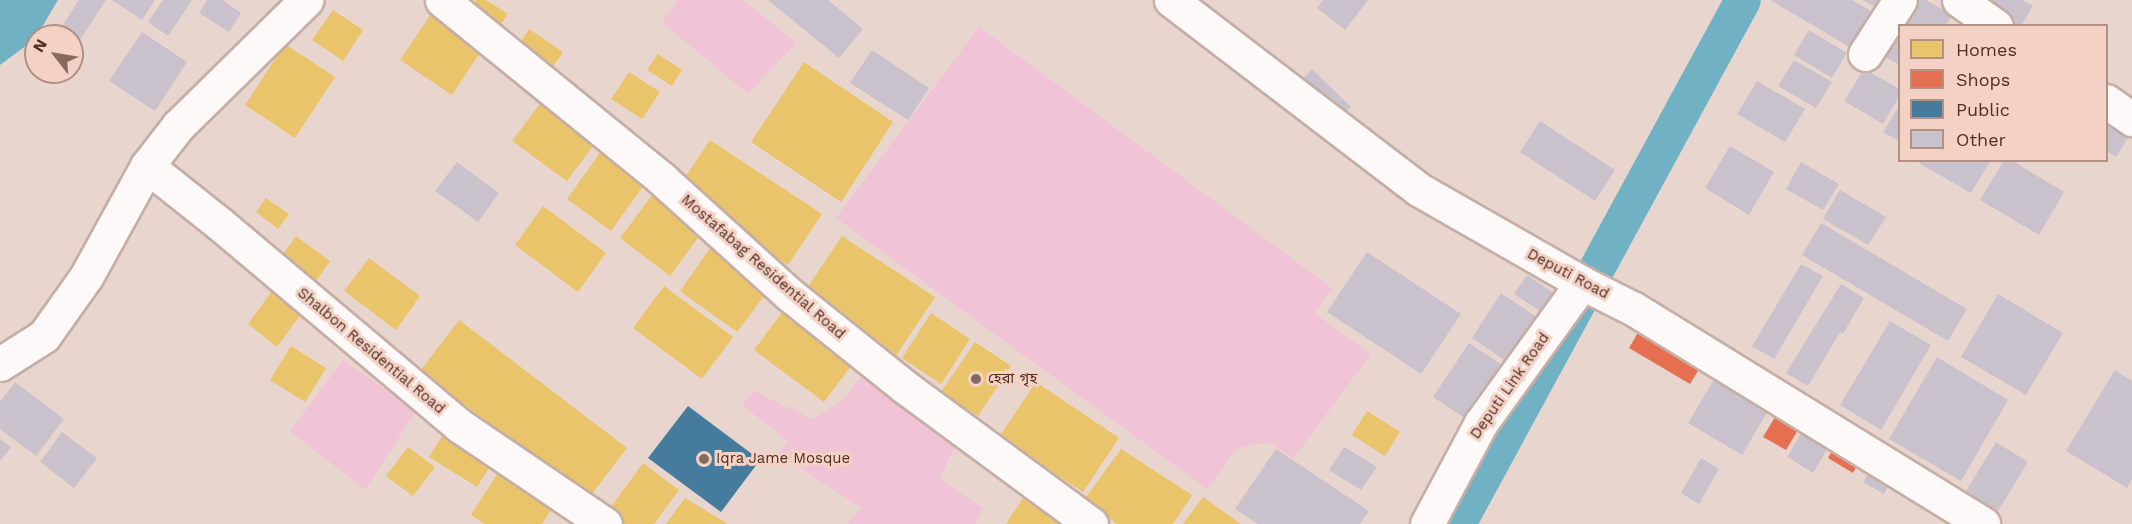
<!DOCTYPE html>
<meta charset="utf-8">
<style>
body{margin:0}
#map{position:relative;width:2132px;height:524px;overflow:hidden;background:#e8d6ce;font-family:"Work Sans","Noto Sans Bengali",sans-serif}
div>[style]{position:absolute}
.green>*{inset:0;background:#f0c3d7}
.water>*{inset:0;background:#70b2c4}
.homes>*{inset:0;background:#e9c46a}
.shops>*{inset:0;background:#e76f51}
.public>*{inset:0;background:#457b9d}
.canal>*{height:36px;margin:-18px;padding:0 18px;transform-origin:18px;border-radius:18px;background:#70b2c4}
.building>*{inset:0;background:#c9c2cc}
.roads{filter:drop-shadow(2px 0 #c5aea5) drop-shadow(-2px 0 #c5aea5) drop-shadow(0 2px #c5aea5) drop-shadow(0 -2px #c5aea5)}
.minor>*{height:33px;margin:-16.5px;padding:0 16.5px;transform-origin:16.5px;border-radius:16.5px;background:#fcf9f8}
.dots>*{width:16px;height:16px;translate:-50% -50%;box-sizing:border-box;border:3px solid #f3d1c4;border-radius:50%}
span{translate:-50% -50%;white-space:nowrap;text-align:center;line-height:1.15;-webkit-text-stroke:6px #f3d1c4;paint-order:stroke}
.street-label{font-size:15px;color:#512f23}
.poi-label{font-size:15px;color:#512f23}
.left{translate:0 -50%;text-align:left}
.legend{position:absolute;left:1898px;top:24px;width:210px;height:138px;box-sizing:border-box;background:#f3d1c4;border:2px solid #b29084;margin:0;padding:8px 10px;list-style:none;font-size:18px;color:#512f23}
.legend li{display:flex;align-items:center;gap:12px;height:30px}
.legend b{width:30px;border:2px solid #b29084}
.north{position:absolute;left:24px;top:24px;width:60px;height:60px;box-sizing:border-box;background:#f3d1c4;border:2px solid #b29084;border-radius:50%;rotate:301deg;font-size:16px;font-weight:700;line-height:24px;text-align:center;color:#512f23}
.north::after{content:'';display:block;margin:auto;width:21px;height:27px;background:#86695f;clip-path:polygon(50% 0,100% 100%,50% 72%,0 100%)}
</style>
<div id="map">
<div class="green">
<i style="clip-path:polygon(678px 0,743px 0,796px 43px,748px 94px,662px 22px)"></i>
<i style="clip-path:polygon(979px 27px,1332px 288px,1314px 313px,1371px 354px,1293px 459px,1273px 443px,1255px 444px,1237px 449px,1207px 489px,836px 218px)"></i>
<i style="clip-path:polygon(343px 360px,416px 411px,365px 490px,290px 431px)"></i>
<i style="clip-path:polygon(866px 371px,959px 437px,940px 479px,983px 508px,975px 524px,847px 524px,861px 508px,778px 454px,788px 441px,742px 405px,754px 391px,812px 419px,829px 410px,846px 396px)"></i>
</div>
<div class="water">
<i style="clip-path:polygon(0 0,58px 0,35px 39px,0 65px)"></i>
</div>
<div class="homes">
<i style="clip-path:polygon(476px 0,486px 0,508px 14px,498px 28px,470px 9px)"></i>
<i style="clip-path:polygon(333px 10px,363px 30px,343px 61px,312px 40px)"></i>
<i style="clip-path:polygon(433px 11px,485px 45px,452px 95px,400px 60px)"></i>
<i style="clip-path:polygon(529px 29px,563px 52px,552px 68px,518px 46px)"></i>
<i style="clip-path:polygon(285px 44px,335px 77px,295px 138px,245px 105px)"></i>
<i style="clip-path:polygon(658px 54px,682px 70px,672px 86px,647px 70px)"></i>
<i style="clip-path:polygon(804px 62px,893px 122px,841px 202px,751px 142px)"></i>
<i style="clip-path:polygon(629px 72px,660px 92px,642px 119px,611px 99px)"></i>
<i style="clip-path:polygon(542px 101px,596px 142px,567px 181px,512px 141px)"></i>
<i style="clip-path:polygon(710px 140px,822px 214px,788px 265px,676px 191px)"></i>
<i style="clip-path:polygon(602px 150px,646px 182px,611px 231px,567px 199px)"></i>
<i style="clip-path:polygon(653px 194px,703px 231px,670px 276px,620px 238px)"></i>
<i style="clip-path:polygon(266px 198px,289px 214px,278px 229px,256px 212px)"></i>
<i style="clip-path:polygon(543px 206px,606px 253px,578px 292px,515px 245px)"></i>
<i style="clip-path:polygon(296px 236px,330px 261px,314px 284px,280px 258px)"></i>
<i style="clip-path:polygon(842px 236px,935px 297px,894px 359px,801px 297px)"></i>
<i style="clip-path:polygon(713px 244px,771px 287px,737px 332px,680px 291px)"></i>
<i style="clip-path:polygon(369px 258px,420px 296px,396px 330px,344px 291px)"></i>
<i style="clip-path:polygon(664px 286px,733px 337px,702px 379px,633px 328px)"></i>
<i style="clip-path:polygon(274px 288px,304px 310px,277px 347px,248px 324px)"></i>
<i style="clip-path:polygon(787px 306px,857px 358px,824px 402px,754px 350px)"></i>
<i style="clip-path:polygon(931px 313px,970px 339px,941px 384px,902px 358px)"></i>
<i style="clip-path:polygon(459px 320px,627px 448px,588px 499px,420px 371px)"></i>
<i style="clip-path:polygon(975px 342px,1011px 366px,978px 416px,941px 392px)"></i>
<i style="clip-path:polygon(291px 346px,326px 368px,305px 402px,270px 380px)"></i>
<i style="clip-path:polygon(1036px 382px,1119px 438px,1083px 492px,999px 437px)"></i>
<i style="clip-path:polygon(1367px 411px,1400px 432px,1385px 456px,1352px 435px)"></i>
<i style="clip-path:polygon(444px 433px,492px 463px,477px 487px,429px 457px)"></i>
<i style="clip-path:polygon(408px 447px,435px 467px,413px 496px,386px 476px)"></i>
<i style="clip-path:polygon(1121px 449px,1192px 495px,1173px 524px,1117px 524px,1084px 500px)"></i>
<i style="clip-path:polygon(643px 463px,679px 490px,654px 524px,618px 524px,605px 515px)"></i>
<i style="clip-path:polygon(501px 468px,556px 502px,542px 524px,485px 524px,471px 515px)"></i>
<i style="clip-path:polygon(1027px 492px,1068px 524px,1006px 524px)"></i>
<i style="clip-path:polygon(1203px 497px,1241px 524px,1183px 524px)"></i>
<i style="clip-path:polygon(685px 498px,728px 524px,666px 524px)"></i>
</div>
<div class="shops">
<i style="clip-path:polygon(1640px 329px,1701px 366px,1690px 384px,1629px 348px)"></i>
<i style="clip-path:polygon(1781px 407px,1804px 420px,1786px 450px,1763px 437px)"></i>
<i style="clip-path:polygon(1837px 442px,1862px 456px,1853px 473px,1828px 458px)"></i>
</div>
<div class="public">
<i style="clip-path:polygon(688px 406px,760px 460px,721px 512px,648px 458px)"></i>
</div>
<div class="canal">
<i style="left:1458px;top:524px;width:596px;rotate:-61.46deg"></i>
</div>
<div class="building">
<i style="clip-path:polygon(79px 0,106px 0,79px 41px,61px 28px)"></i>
<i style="clip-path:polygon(112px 0,155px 0,142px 20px)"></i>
<i style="clip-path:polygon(163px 0,192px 0,168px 36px,148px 22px)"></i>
<i style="clip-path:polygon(207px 0,222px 0,241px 13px,229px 32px,199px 13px)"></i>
<i style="clip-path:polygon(768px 0,828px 0,863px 29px,839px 58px)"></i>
<i style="clip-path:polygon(1323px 0,1368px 0,1345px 30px,1317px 8px)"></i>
<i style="clip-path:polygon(1770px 0,1852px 0,1882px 17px,1860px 53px)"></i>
<i style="clip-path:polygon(1863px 0,1888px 0,1882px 11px)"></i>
<i style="clip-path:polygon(1913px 0,1926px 0,1952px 15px,1946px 26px,1898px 26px)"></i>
<i style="clip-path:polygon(1974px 0,2022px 0,2033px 6px,2021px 26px,2005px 26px)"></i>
<i style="clip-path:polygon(1889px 29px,1900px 35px,1900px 65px,1876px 52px)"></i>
<i style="clip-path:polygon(1809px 30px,1847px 53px,1832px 78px,1794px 55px)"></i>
<i style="clip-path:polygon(142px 32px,187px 62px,155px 111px,109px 81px)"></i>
<i style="clip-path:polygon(872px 50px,929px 88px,908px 120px,850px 83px)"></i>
<i style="clip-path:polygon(1794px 60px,1832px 82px,1816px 108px,1778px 86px)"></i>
<i style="clip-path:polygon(1312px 69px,1351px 107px,1341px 118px,1301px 81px)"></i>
<i style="clip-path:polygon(1864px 69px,1900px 89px,1900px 95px,1883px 124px,1844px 101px)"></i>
<i style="clip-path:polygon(1757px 81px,1805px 109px,1785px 142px,1737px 114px)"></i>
<i style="clip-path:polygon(1900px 105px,1900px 142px,1883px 132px)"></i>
<i style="clip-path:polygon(2106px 118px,2131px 133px,2116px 157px,2106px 151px)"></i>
<i style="clip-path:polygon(1540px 121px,1615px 170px,1595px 201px,1520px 152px)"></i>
<i style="clip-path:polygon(1730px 146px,1774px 172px,1749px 215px,1705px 188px)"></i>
<i style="clip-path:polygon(1920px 160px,1991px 160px,1971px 193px,1919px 163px)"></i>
<i style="clip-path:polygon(2004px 160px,2011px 160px,2064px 192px,2039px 235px,1980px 200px)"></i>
<i style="clip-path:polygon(457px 162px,499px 193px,478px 222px,435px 191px)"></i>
<i style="clip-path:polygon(1801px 162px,1839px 184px,1823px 210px,1786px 189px)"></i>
<i style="clip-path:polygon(1840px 190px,1886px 217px,1868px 245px,1823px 219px)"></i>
<i style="clip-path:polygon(1821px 223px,1967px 309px,1948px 341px,1802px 255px)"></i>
<i style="clip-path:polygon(1367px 252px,1461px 314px,1421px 374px,1327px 312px)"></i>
<i style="clip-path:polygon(1801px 264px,1823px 276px,1774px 359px,1752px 346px)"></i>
<i style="clip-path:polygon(1527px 275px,1558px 296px,1546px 315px,1514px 294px)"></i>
<i style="clip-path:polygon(1841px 284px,1864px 298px,1843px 334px,1840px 332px,1808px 386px,1786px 373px)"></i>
<i style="clip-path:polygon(1501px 293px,1544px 322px,1515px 367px,1472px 338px)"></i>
<i style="clip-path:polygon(1998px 294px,2063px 333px,2026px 395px,1961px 357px)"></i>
<i style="clip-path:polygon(1890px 321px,1931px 345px,1881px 430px,1840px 405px)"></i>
<i style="clip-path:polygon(1469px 343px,1510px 370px,1474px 424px,1433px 397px)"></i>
<i style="clip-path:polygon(1937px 357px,2008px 400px,1961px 481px,1889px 439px)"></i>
<i style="clip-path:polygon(2115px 370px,2132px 381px,2132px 479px,2127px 488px,2066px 451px)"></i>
<i style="clip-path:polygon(1719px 371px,1773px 402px,1742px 455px,1688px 423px)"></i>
<i style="clip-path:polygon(15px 382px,64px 419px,36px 456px,0 429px,0 402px)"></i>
<i style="clip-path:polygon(1806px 425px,1832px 441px,1813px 473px,1787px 457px)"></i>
<i style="clip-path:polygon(62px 432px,97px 458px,74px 488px,40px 462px)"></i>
<i style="clip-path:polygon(0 439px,11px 447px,0 461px)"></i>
<i style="clip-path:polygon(1996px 442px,2028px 462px,1998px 511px,1966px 491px)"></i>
<i style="clip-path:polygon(1344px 447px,1377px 467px,1361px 490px,1329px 470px)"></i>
<i style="clip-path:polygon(1276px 449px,1369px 511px,1360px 524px,1258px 524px,1235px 509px)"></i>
<i style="clip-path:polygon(1701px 458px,1719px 469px,1699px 504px,1681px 493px)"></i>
<i style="clip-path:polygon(1874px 463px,1895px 475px,1884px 494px,1863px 482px)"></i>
</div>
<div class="roads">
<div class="minor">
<i style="left:442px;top:0;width:284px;rotate:39.1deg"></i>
<i style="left:662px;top:179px;width:173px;rotate:42.2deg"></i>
<i style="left:790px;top:295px;width:147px;rotate:38.7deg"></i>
<i style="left:905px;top:387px;width:231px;rotate:36.4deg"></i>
<i style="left:1171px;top:0;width:311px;rotate:37.4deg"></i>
<i style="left:1418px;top:189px;width:189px;rotate:29.8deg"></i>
<i style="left:1582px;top:283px;width:58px;rotate:26.6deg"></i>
<i style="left:1634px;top:309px;width:410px;rotate:31.6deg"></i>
<i style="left:1959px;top:0;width:45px;rotate:35.1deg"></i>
<i style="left:1865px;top:54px;width:64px;rotate:-57.1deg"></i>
<i style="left:2106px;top:101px;width:32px;rotate:35deg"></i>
<i style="left:147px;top:166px;width:93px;rotate:38.5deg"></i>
<i style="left:220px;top:224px;width:314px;rotate:40.1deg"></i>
<i style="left:460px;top:426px;width:175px;rotate:34.1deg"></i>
<i style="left:0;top:364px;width:52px;rotate:-32.5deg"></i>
<i style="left:44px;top:336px;width:72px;rotate:-54.6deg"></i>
<i style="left:86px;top:277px;width:127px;rotate:-61.2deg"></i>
<i style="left:147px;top:166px;width:51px;rotate:-52.2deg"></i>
<i style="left:178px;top:126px;width:180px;rotate:-44.5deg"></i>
<i style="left:1427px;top:524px;width:115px;rotate:-61.9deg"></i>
<i style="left:1481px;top:423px;width:173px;rotate:-54.2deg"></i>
</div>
</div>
<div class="dots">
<i style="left:976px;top:379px;background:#86695f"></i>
<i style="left:704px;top:459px;background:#86695f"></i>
</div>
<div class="street-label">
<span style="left:763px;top:267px;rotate:41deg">Mostafabag Residential Road</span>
<span style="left:1568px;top:274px;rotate:28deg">Deputi Road</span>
<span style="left:371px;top:351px;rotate:40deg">Shalbon Residential Road</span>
<span style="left:1510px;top:386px;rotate:-55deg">Deputi Link Road</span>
</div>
<div class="poi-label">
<span class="left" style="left:988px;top:379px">হেরা গৃহ</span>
<span class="left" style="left:716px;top:459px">Iqra Jame Mosque</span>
</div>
<ul class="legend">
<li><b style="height:16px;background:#e9c46a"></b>Homes</li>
<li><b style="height:16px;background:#e76f51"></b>Shops</li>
<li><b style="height:16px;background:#457b9d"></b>Public</li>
<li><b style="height:16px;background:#c9c2cc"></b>Other</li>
</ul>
<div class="north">N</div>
</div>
